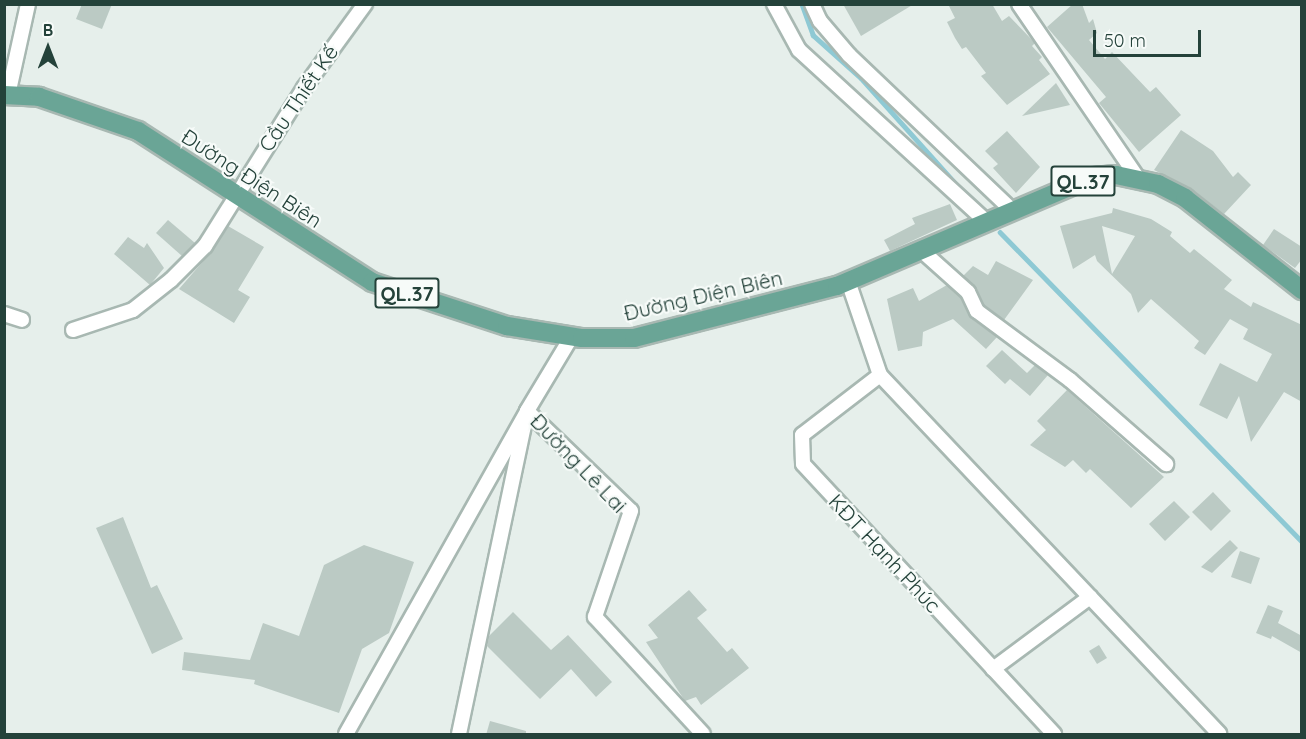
<!DOCTYPE html>
<meta charset="utf-8">
<style>
body{margin:0}
#map{position:relative;width:1306px;height:739px;overflow:hidden;background:#e6efeb;font-family:Quicksand,sans-serif}
div>[style]{position:absolute}
.stream>*{height:4.5px;margin:-2.25px;padding:0 2.25px;transform-origin:2.25px;border-radius:2.25px;background:#8ec9d4}
.building>*{inset:0;background:#bbcac4}
.roads{filter:drop-shadow(2px 0 #a8b8b2) drop-shadow(-2px 0 #a8b8b2) drop-shadow(0 2px #a8b8b2) drop-shadow(0 -2px #a8b8b2)}
.minor>*{height:14px;margin:-7px;padding:0 7px;transform-origin:7px;border-radius:7px;background:#fff}
.major>*{height:18px;margin:-9px;padding:0 9px;transform-origin:9px;border-radius:9px;background:#6aa596}
span{translate:-50% -50%;white-space:nowrap;text-align:center;line-height:1.15;-webkit-text-stroke:4.5px #f7fbf9;paint-order:stroke}
.shield-label span{padding:2px 4px;background:#f7fbf9;border:2px solid;border-radius:4px;-webkit-text-stroke-width:0}
.shield-label{font-size:20px;color:#24423a;font-weight:700}
.street-label{font-size:21px;color:#24423a}
.frame{position:absolute;inset:0;border:6px solid #24423a;pointer-events:none}
.north{position:absolute;left:18px;top:18px;width:60px;height:60px;-webkit-text-stroke:4px #f7fbf9;paint-order:stroke;rotate:0deg;font-size:16px;font-weight:700;line-height:24px;text-align:center;color:#24423a}
.north::after{content:'';display:block;margin:auto;width:21px;height:27px;background:#24423a;clip-path:polygon(50% 0,100% 100%,50% 72%,0 100%)}
.scale{position:absolute;left:1093px;top:30px;width:108px;height:27px;box-sizing:border-box;border:3px solid #24423a;border-top:0;padding-left:8px;font-size:18px;line-height:21px;white-space:nowrap;color:#24423a;-webkit-text-stroke:4px #f7fbf9;paint-order:stroke}
</style>
<div id="map">
<div class="stream">
<i style="left:802px;top:4px;width:33px;rotate:70deg"></i>
<i style="left:813px;top:35px;width:64px;rotate:41.9deg"></i>
<i style="left:861px;top:78px;width:157px;rotate:48.1deg"></i>
<i style="left:1000px;top:232px;width:433px;rotate:45.7deg"></i>
</div>
<div class="building">
<i style="clip-path:polygon(82px 4px,112px 4px,102px 29px,76px 19px)"></i>
<i style="clip-path:polygon(843px 4px,914px 4px,861px 36px)"></i>
<i style="clip-path:polygon(948px 4px,992px 4px,1002px 21px,1009px 16px,1035px 43px,1032px 46px,1042px 57px,1039px 60px,1050px 74px,1007px 105px,981px 76px,986px 73px,966px 47px,962px 49px,955px 38px,947px 22px,955px 18px)"></i>
<i style="clip-path:polygon(1073px 4px,1082px 4px,1089px 23px,1093px 19px,1097px 33px,1089px 40px,1105px 59px,1112px 52px,1150px 92px,1156px 87px,1181px 115px,1139px 152px,1099px 103px,1106px 97px,1047px 27px)"></i>
<i style="clip-path:polygon(1056px 83px,1070px 105px,1022px 116px)"></i>
<i style="clip-path:polygon(1181px 130px,1213px 151px,1233px 177px,1238px 172px,1251px 185px,1224px 214px,1190px 188px,1154px 170px)"></i>
<i style="clip-path:polygon(1007px 131px,1040px 167px,1016px 193px,993px 168px,998px 164px,985px 151px)"></i>
<i style="clip-path:polygon(950px 204px,957px 220px,890px 251px,884px 240px,915px 224px,912px 218px)"></i>
<i style="clip-path:polygon(evenodd,1113px 208px,1151px 219px,1172px 232px,1170px 236px,1190px 253px,1194px 249px,1232px 280px,1224px 289px,1251px 307px,1253px 302px,1302px 325px,1302px 402px,1284px 392px,1251px 442px,1239px 396px,1227px 419px,1199px 405px,1220px 363px,1257px 382px,1272px 354px,1243px 339px,1248px 329px,1230px 319px,1205px 355px,1194px 348px,1199px 341px,1151px 299px,1138px 313px,1131px 294px,1097px 261px,1095px 255px,1073px 269px,1060px 226px,1112px 213px,1113px 208px,1102px 226px,1135px 236px,1112px 274px,1102px 226px)"></i>
<i style="clip-path:polygon(168px 220px,195px 243px,182px 256px,156px 233px)"></i>
<i style="clip-path:polygon(228px 226px,264px 247px,238px 290px,250px 297px,234px 323px,179px 289px,212px 251px)"></i>
<i style="clip-path:polygon(1274px 229px,1302px 247px,1302px 259px,1295px 268px,1263px 245px)"></i>
<i style="clip-path:polygon(128px 237px,144px 248px,147px 243px,164px 268px,150px 285px,114px 254px)"></i>
<i style="clip-path:polygon(996px 261px,1033px 280px,1004px 320px,984px 305px,976px 288px,963px 276px,973px 266px,988px 275px)"></i>
<i style="clip-path:polygon(947px 285px,961px 297px,971px 318px,997px 337px,986px 349px,953px 319px,923px 332px,922px 346px,898px 351px,887px 299px,913px 288px,919px 301px)"></i>
<i style="clip-path:polygon(1002px 350px,1027px 373px,1035px 365px,1048px 375px,1030px 396px,1010px 379px,1005px 384px,986px 366px)"></i>
<i style="clip-path:polygon(1067px 390px,1164px 477px,1131px 508px,1090px 469px,1086px 473px,1073px 460px,1065px 467px,1030px 445px,1046px 430px,1037px 421px)"></i>
<i style="clip-path:polygon(1213px 492px,1231px 511px,1211px 531px,1192px 512px)"></i>
<i style="clip-path:polygon(1174px 501px,1190px 517px,1165px 541px,1149px 524px)"></i>
<i style="clip-path:polygon(123px 517px,151px 588px,157px 585px,183px 639px,152px 654px,96px 528px)"></i>
<i style="clip-path:polygon(1230px 540px,1238px 548px,1212px 573px,1201px 567px)"></i>
<i style="clip-path:polygon(364px 545px,414px 562px,389px 633px,362px 649px,339px 713px,254px 684px,255px 680px,182px 670px,184px 652px,250px 660px,263px 623px,299px 636px,324px 565px)"></i>
<i style="clip-path:polygon(1240px 551px,1260px 558px,1251px 584px,1231px 577px)"></i>
<i style="clip-path:polygon(689px 590px,707px 610px,697px 618px,727px 652px,732px 648px,749px 668px,701px 705px,696px 697px,685px 701px,646px 642px,658px 638px,648px 625px)"></i>
<i style="clip-path:polygon(1268px 605px,1283px 611px,1278px 623px,1302px 636px,1302px 653px,1272px 636px,1271px 639px,1256px 633px)"></i>
<i style="clip-path:polygon(513px 612px,551px 650px,568px 635px,612px 682px,596px 697px,571px 669px,540px 699px,487px 646px,489px 636px)"></i>
<i style="clip-path:polygon(1099px 645px,1107px 658px,1097px 664px,1089px 651px)"></i>
<i style="clip-path:polygon(490px 721px,526px 731px,526px 735px,486px 735px)"></i>
</div>
<div class="roads">
<div class="minor">
<i style="left:774px;top:4px;width:52px;rotate:61.5deg"></i>
<i style="left:799px;top:50px;width:255px;rotate:42.5deg"></i>
<i style="left:812px;top:4px;width:19px;rotate:65deg"></i>
<i style="left:820px;top:21px;width:45px;rotate:49.5deg"></i>
<i style="left:849px;top:55px;width:226px;rotate:43.6deg"></i>
<i style="left:1019px;top:4px;width:209px;rotate:55.7deg"></i>
<i style="left:8px;top:95px;width:93px;rotate:-77.6deg"></i>
<i style="left:921px;top:250px;width:63px;rotate:41.8deg"></i>
<i style="left:968px;top:292px;width:21px;rotate:65deg"></i>
<i style="left:977px;top:311px;width:116px;rotate:36.6deg"></i>
<i style="left:1070px;top:380px;width:128px;rotate:41.2deg"></i>
<i style="left:848px;top:281px;width:99px;rotate:71.2deg"></i>
<i style="left:880px;top:375px;width:494px;rotate:46.6deg"></i>
<i style="left:4px;top:314px;width:19px;rotate:18deg"></i>
<i style="left:73px;top:330px;width:63px;rotate:-18.4deg"></i>
<i style="left:133px;top:310px;width:48px;rotate:-38.3deg"></i>
<i style="left:171px;top:280px;width:48px;rotate:-45deg"></i>
<i style="left:205px;top:246px;width:186px;rotate:-57.9deg"></i>
<i style="left:304px;top:88px;width:104px;rotate:-54deg"></i>
<i style="left:572px;top:336px;width:87px;rotate:121deg"></i>
<i style="left:527px;top:411px;width:144px;rotate:43.9deg"></i>
<i style="left:631px;top:511px;width:112px;rotate:108.8deg"></i>
<i style="left:595px;top:617px;width:159px;rotate:47.3deg"></i>
<i style="left:880px;top:375px;width:98px;rotate:142.4deg"></i>
<i style="left:802px;top:435px;width:29px;rotate:88deg"></i>
<i style="left:803px;top:464px;width:369px;rotate:47.1deg"></i>
<i style="left:993px;top:669px;width:121px;rotate:-36.6deg"></i>
<i style="left:346px;top:734px;width:370px;rotate:-60.7deg"></i>
<i style="left:459px;top:734px;width:316px;rotate:-78.1deg"></i>
</div>
<div class="major">
<i style="left:4px;top:95px;width:35px;rotate:3deg"></i>
<i style="left:39px;top:97px;width:105px;rotate:19deg"></i>
<i style="left:138px;top:131px;width:278px;rotate:32.8deg"></i>
<i style="left:372px;top:282px;width:142px;rotate:18.1deg"></i>
<i style="left:507px;top:326px;width:76px;rotate:9.1deg"></i>
<i style="left:582px;top:338px;width:52px"></i>
<i style="left:634px;top:338px;width:210px;rotate:-14.4deg"></i>
<i style="left:837px;top:286px;width:278px;rotate:-23.1deg"></i>
<i style="left:1093px;top:177px;width:23px;rotate:-5deg"></i>
<i style="left:1116px;top:175px;width:43px;rotate:12.1deg"></i>
<i style="left:1158px;top:184px;width:30px;rotate:27deg"></i>
<i style="left:1185px;top:198px;width:149px;rotate:38.2deg"></i>
</div>
</div>
<div class="shield-label">
<span style="left:1083px;top:181px">QL.37</span>
<span style="left:407px;top:293px">QL.37</span>
</div>
<div class="street-label">
<span style="left:298px;top:98px;rotate:-56deg">Cầu Thiết Kế</span>
<span style="left:252px;top:178px;rotate:33deg">Đường Điện Biên</span>
<span style="left:703px;top:295px;rotate:-13deg">Đường Điện Biên</span>
<span style="left:579px;top:463px;rotate:46deg">Đường Lê Lai</span>
<span style="left:885px;top:553px;rotate:47deg">KĐT Hạnh Phúc</span>
</div>
<div class="frame"></div>
<div class="north">B</div>
<div class="scale">50 m</div>
</div>
